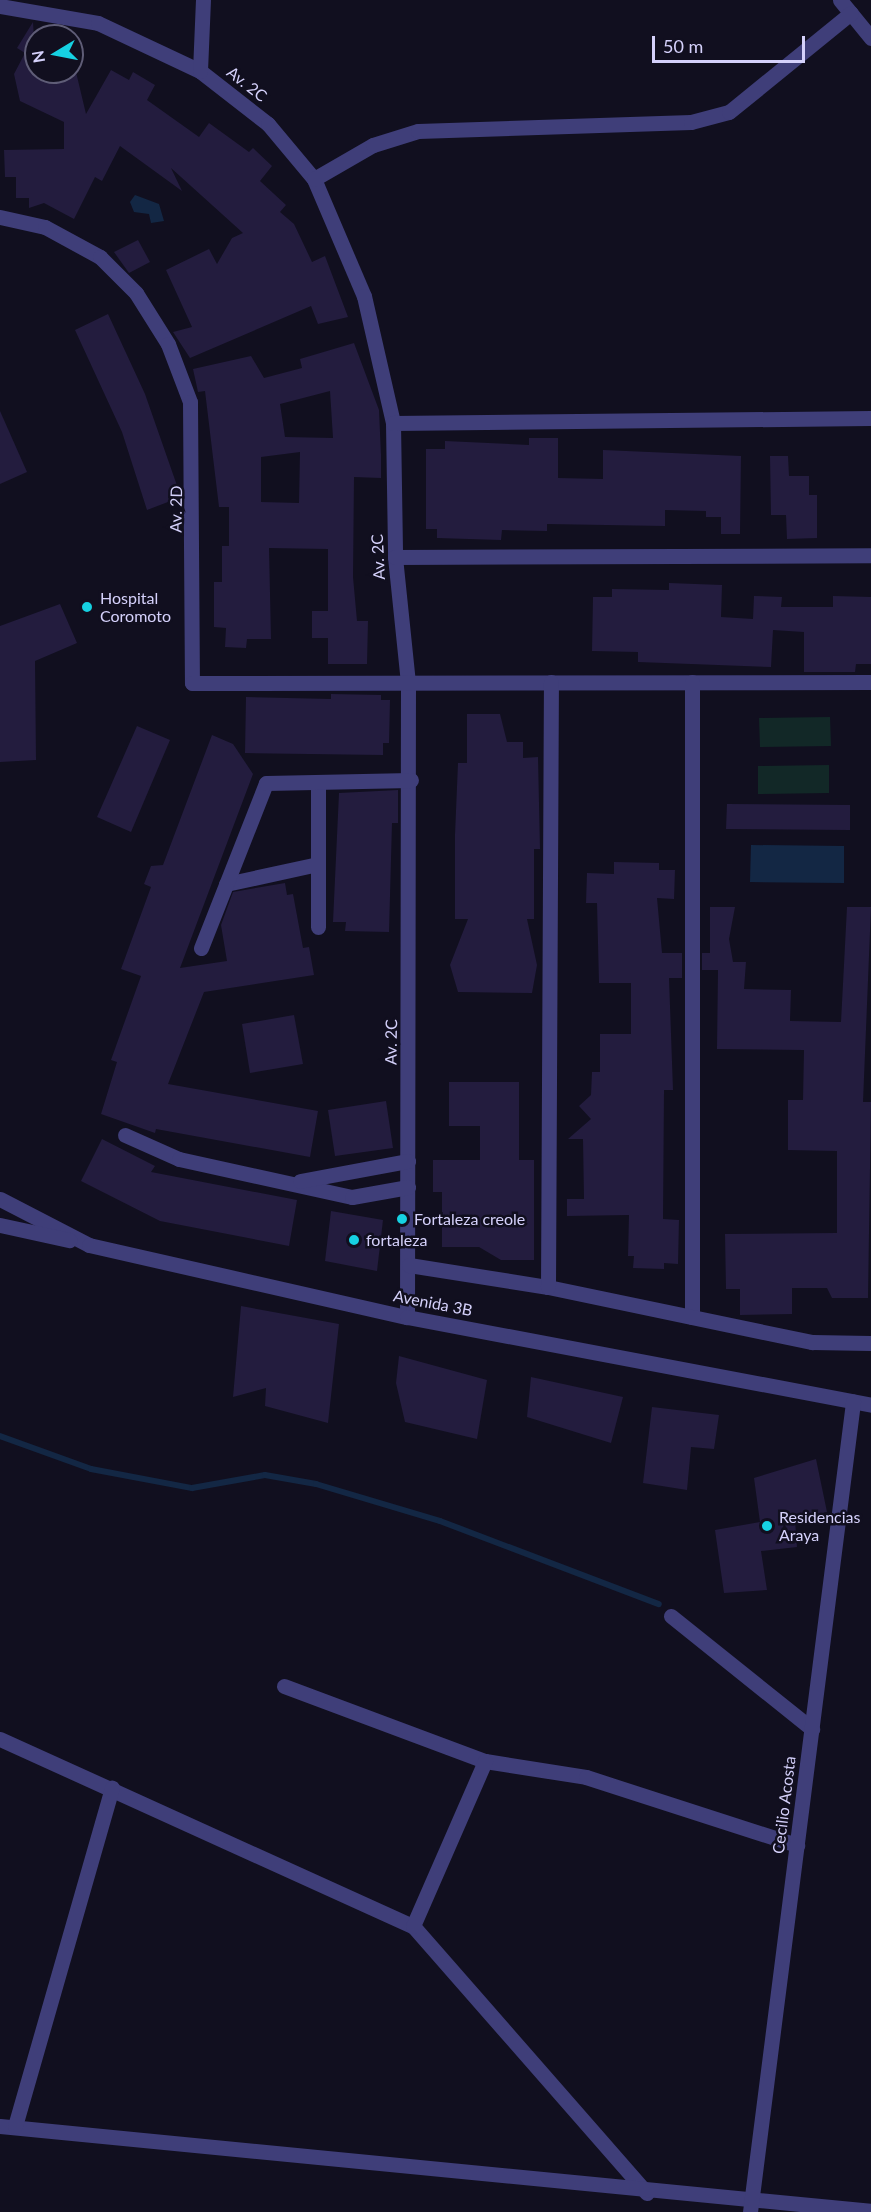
<!DOCTYPE html>
<style>
body{margin:0}
#map{position:relative;width:871px;height:2212px;overflow:hidden;background:#110f1f;font-family:Lato,sans-serif}
div>[style]{position:absolute}
.green>*{inset:0;background:#122827}
.water>*{inset:0;background:#132744}
.stream>*{height:6px;margin:-3px;padding:0 3px;transform-origin:3px;border-radius:3px;background:#132744}
.building>*{inset:0;background:#231c3e}
.street>*{height:15px;margin:-7.5px;padding:0 7.5px;transform-origin:7.5px;border-radius:7.5px;background:#3f3e79}
.dots>*{width:16px;height:16px;translate:-50% -50%;box-sizing:border-box;border:3px solid #110f1f;border-radius:50%}
span{translate:-50% -50%;white-space:nowrap;text-align:center;line-height:1.15;-webkit-text-stroke:5px #110f1f;paint-order:stroke}
.street-label{font-size:16px;color:#d5d1fb}
.poi-label{font-size:16px;color:#d5d1fb}
.left{translate:0 -50%;text-align:left}
.north{position:absolute;left:24px;top:24px;width:60px;height:60px;box-sizing:border-box;background:#110f1f;border:2px solid #5f5d77;border-radius:50%;rotate:260deg;font-size:16px;font-weight:700;line-height:24px;text-align:center;color:#d5d1fb}
.north::after{content:'';display:block;margin:auto;width:21px;height:27px;background:#16d1e2;clip-path:polygon(50% 0,100% 100%,50% 72%,0 100%)}
.scale{position:absolute;left:652px;top:36px;width:153px;height:27px;box-sizing:border-box;border:3px solid #d5d1fb;border-top:0;padding-left:8px;font-size:18px;line-height:21px;white-space:nowrap;color:#d5d1fb;-webkit-text-stroke:4px #110f1f;paint-order:stroke}
</style>
<div id="map">
<div class="green">
<i style="clip-path:polygon(830px 717px,831px 746px,760px 747px,759px 718px)"></i>
<i style="clip-path:polygon(829px 765px,829px 793px,758px 794px,758px 766px)"></i>
</div>
<div class="water">
<i style="clip-path:polygon(135px 195px,159px 204px,164px 221px,151px 223px,149px 214px,134px 212px,130px 202px)"></i>
<i style="clip-path:polygon(751px 845px,844px 846px,844px 883px,750px 882px)"></i>
</div>
<div class="stream">
<i style="left:0;top:1436px;width:97px;rotate:19.9deg"></i>
<i style="left:91px;top:1469px;width:103px;rotate:10.7deg"></i>
<i style="left:192px;top:1488px;width:74px;rotate:-10.1deg"></i>
<i style="left:265px;top:1475px;width:52px;rotate:10deg"></i>
<i style="left:316px;top:1484px;width:129px;rotate:16.6deg"></i>
<i style="left:440px;top:1521px;width:234px;rotate:20.8deg"></i>
</div>
<div class="building">
<i style="clip-path:polygon(33px 22px,36px 72px,76px 72px,86px 114px,111px 70px,129px 80px,133px 72px,155px 85px,147px 100px,199px 137px,209px 123px,249px 152px,253px 148px,272px 166px,260px 181px,286px 205px,280px 212px,294px 224px,312px 262px,325px 256px,348px 317px,318px 324px,311px 306px,190px 358px,173px 332px,192px 327px,166px 270px,209px 249px,217px 264px,232px 238px,243px 233px,171px 168px,182px 191px,120px 146px,102px 181px,95px 177px,74px 219px,44px 203px,29px 208px,29px 198px,16px 198px,16px 177px,5px 177px,4px 150px,64px 149px,64px 122px,20px 101px,14px 74px,25px 53px,17px 48px)"></i>
<i style="clip-path:polygon(138px 240px,150px 262px,129px 273px,114px 252px)"></i>
<i style="clip-path:polygon(108px 314px,145px 394px,181px 497px,147px 510px,122px 432px,75px 330px)"></i>
<i style="clip-path:polygon(evenodd,354px 343px,379px 410px,381px 455px,381px 478px,354px 477px,353px 577px,357px 621px,368px 621px,367px 664px,328px 664px,328px 638px,312px 638px,312px 611px,328px 611px,328px 549px,269px 548px,271px 639px,247px 639px,246px 648px,225px 647px,226px 628px,214px 627px,214px 582px,222px 582px,222px 546px,229px 546px,229px 507px,219px 507px,205px 391px,198px 392px,193px 369px,251px 356px,264px 378px,302px 368px,300px 359px,354px 343px,330px 391px,333px 438px,285px 437px,280px 404px,330px 391px,354px 343px,300px 452px,299px 503px,261px 502px,261px 457px,300px 452px)"></i>
<i style="clip-path:polygon(0 411px,27px 472px,0 484px)"></i>
<i style="clip-path:polygon(529px 438px,558px 438px,558px 478px,603px 479px,603px 450px,741px 456px,740px 534px,721px 534px,721px 517px,706px 517px,706px 511px,665px 510px,665px 526px,547px 524px,547px 531px,502px 530px,501px 540px,437px 538px,437px 529px,426px 529px,426px 449px,445px 449px,445px 441px,529px 445px)"></i>
<i style="clip-path:polygon(770px 456px,788px 456px,789px 476px,809px 476px,809px 495px,817px 495px,817px 538px,787px 539px,786px 515px,771px 515px)"></i>
<i style="clip-path:polygon(669px 583px,722px 585px,721px 617px,753px 619px,754px 596px,782px 597px,781px 607px,833px 607px,833px 596px,871px 597px,871px 664px,856px 664px,855px 672px,804px 672px,804px 632px,773px 630px,771px 667px,638px 662px,638px 652px,592px 651px,593px 597px,612px 597px,612px 589px,669px 590px)"></i>
<i style="clip-path:polygon(60px 604px,77px 643px,35px 661px,36px 760px,0 762px,0 626px)"></i>
<i style="clip-path:polygon(331px 694px,381px 695px,381px 700px,390px 700px,389px 743px,383px 743px,383px 755px,245px 753px,246px 697px,331px 699px)"></i>
<i style="clip-path:polygon(467px 714px,500px 714px,507px 742px,523px 742px,523px 758px,538px 757px,540px 849px,534px 849px,534px 919px,527px 919px,537px 965px,532px 993px,458px 992px,450px 965px,468px 919px,455px 919px,455px 835px,458px 763px,467px 763px)"></i>
<i style="clip-path:polygon(137px 726px,170px 740px,131px 832px,97px 817px)"></i>
<i style="clip-path:polygon(212px 735px,233px 744px,253px 774px,180px 968px,227px 961px,221px 925px,233px 892px,285px 883px,287px 895px,293px 894px,303px 948px,309px 947px,314px 975px,204px 992px,168px 1084px,318px 1111px,310px 1157px,156px 1129px,155px 1133px,101px 1114px,117px 1062px,111px 1060px,141px 976px,121px 969px,151px 887px,144px 884px,151px 866px,163px 865px)"></i>
<i style="clip-path:polygon(398px 790px,398px 823px,392px 823px,389px 932px,345px 931px,346px 922px,333px 922px,339px 793px)"></i>
<i style="clip-path:polygon(727px 804px,850px 805px,850px 830px,726px 829px)"></i>
<i style="clip-path:polygon(614px 862px,659px 863px,659px 870px,675px 870px,674px 899px,657px 898px,662px 953px,682px 953px,682px 978px,669px 978px,673px 1090px,664px 1090px,663px 1219px,679px 1220px,678px 1264px,664px 1263px,664px 1269px,633px 1268px,634px 1256px,628px 1256px,629px 1215px,567px 1216px,567px 1199px,584px 1199px,583px 1139px,568px 1139px,591px 1119px,579px 1106px,591px 1095px,592px 1072px,600px 1072px,600px 1034px,631px 1034px,631px 983px,599px 983px,597px 903px,586px 903px,587px 873px,614px 874px)"></i>
<i style="clip-path:polygon(710px 907px,735px 907px,729px 939px,733px 962px,746px 962px,744px 989px,791px 990px,790px 1021px,841px 1022px,847px 907px,871px 907px,863px 1102px,871px 1102px,868px 1298px,832px 1298px,827px 1288px,792px 1288px,792px 1314px,740px 1315px,740px 1289px,726px 1289px,725px 1234px,837px 1233px,837px 1151px,788px 1150px,788px 1100px,803px 1100px,804px 1050px,717px 1049px,718px 970px,702px 970px,702px 953px,710px 953px)"></i>
<i style="clip-path:polygon(294px 1015px,303px 1064px,250px 1073px,242px 1024px)"></i>
<i style="clip-path:polygon(449px 1082px,519px 1082px,519px 1160px,534px 1160px,534px 1260px,501px 1260px,479px 1247px,442px 1247px,442px 1192px,433px 1192px,433px 1160px,480px 1160px,480px 1126px,449px 1126px)"></i>
<i style="clip-path:polygon(386px 1101px,393px 1148px,335px 1156px,328px 1110px)"></i>
<i style="clip-path:polygon(102px 1139px,155px 1166px,151px 1172px,297px 1200px,289px 1246px,160px 1221px,81px 1181px)"></i>
<i style="clip-path:polygon(331px 1211px,383px 1220px,377px 1271px,325px 1261px)"></i>
<i style="clip-path:polygon(241px 1306px,339px 1324px,328px 1423px,265px 1406px,266px 1388px,233px 1397px)"></i>
<i style="clip-path:polygon(399px 1356px,487px 1380px,477px 1439px,405px 1422px,396px 1383px)"></i>
<i style="clip-path:polygon(531px 1377px,623px 1397px,611px 1443px,527px 1417px)"></i>
<i style="clip-path:polygon(652px 1407px,719px 1415px,714px 1449px,691px 1447px,687px 1490px,643px 1483px)"></i>
<i style="clip-path:polygon(816px 1459px,827px 1512px,795px 1520px,797px 1547px,761px 1551px,767px 1590px,724px 1593px,715px 1530px,760px 1522px,754px 1478px)"></i>
</div>
<div class="street">
<i style="left:840px;top:0;width:49px;rotate:50.8deg"></i>
<i style="left:0;top:6px;width:99px;rotate:9.8deg"></i>
<i style="left:98px;top:23px;width:113px;rotate:25.2deg"></i>
<i style="left:200px;top:71px;width:86px;rotate:37.9deg"></i>
<i style="left:268px;top:124px;width:72px;rotate:50.1deg"></i>
<i style="left:314px;top:179px;width:127px;rotate:66.9deg"></i>
<i style="left:364px;top:296px;width:130px;rotate:77.1deg"></i>
<i style="left:393px;top:423px;width:134px;rotate:89.1deg"></i>
<i style="left:395px;top:557px;width:127px;rotate:84.1deg"></i>
<i style="left:408px;top:683px;width:634px;rotate:90.09deg"></i>
<i style="left:200px;top:71px;width:71px;rotate:-87.6deg"></i>
<i style="left:314px;top:179px;width:68px;rotate:-30deg"></i>
<i style="left:373px;top:145px;width:47px;rotate:-17.3deg"></i>
<i style="left:418px;top:131px;width:273px;rotate:-1.9deg"></i>
<i style="left:691px;top:122px;width:39px;rotate:-15deg"></i>
<i style="left:729px;top:112px;width:157px;rotate:-39.1deg"></i>
<i style="left:0;top:217px;width:46px;rotate:12.5deg"></i>
<i style="left:45px;top:227px;width:63px;rotate:28.6deg"></i>
<i style="left:100px;top:257px;width:51px;rotate:45deg"></i>
<i style="left:136px;top:293px;width:60px;rotate:57.9deg"></i>
<i style="left:168px;top:344px;width:62px;rotate:69.2deg"></i>
<i style="left:190px;top:402px;width:281px;rotate:89.6deg"></i>
<i style="left:192px;top:683px;width:679px;rotate:-0.08deg"></i>
<i style="left:393px;top:423px;width:478px;rotate:-0.6deg"></i>
<i style="left:395px;top:557px;width:476px;rotate:-0.2deg"></i>
<i style="left:692px;top:682px;width:635px;rotate:90deg"></i>
<i style="left:226px;top:884px;width:94px;rotate:-12.3deg"></i>
<i style="left:318px;top:927px;width:144px;rotate:-90deg"></i>
<i style="left:201px;top:948px;width:177px;rotate:-68.5deg"></i>
<i style="left:266px;top:783px;width:145px;rotate:-1.2deg"></i>
<i style="left:125px;top:1135px;width:59px;rotate:24deg"></i>
<i style="left:179px;top:1159px;width:177px;rotate:12.4deg"></i>
<i style="left:352px;top:1197px;width:57px;rotate:-10.1deg"></i>
<i style="left:300px;top:1181px;width:110px;rotate:-10.5deg"></i>
<i style="left:0;top:1199px;width:100px;rotate:27.3deg"></i>
<i style="left:89px;top:1245px;width:326px;rotate:12.8deg"></i>
<i style="left:407px;top:1317px;width:472px;rotate:10.7deg"></i>
<i style="left:0;top:1225px;width:71px;rotate:12.3deg"></i>
<i style="left:409px;top:1265px;width:141px;rotate:9deg"></i>
<i style="left:548px;top:1287px;width:270px;rotate:11.8deg"></i>
<i style="left:812px;top:1342px;width:59px;rotate:1deg"></i>
<i style="left:548px;top:1287px;width:605px;rotate:-89.72deg"></i>
<i style="left:671px;top:1616px;width:181px;rotate:38.7deg"></i>
<i style="left:284px;top:1686px;width:215px;rotate:20.5deg"></i>
<i style="left:485px;top:1761px;width:102px;rotate:9deg"></i>
<i style="left:586px;top:1777px;width:222px;rotate:17.9deg"></i>
<i style="left:0;top:1739px;width:453px;rotate:24.4deg"></i>
<i style="left:413px;top:1926px;width:355px;rotate:48.8deg"></i>
<i style="left:413px;top:1926px;width:180px;rotate:-66.4deg"></i>
<i style="left:0;top:2126px;width:875px;rotate:5.57deg"></i>
<i style="left:15px;top:2126px;width:352px;rotate:-74deg"></i>
<i style="left:750px;top:2212px;width:817px;rotate:-82.75deg"></i>
</div>
<div class="dots">
<i style="left:87px;top:607px;background:#16d1e2"></i>
<i style="left:402px;top:1219px;background:#16d1e2"></i>
<i style="left:354px;top:1240px;background:#16d1e2"></i>
<i style="left:767px;top:1526px;background:#16d1e2"></i>
</div>
<div class="street-label">
<span style="left:247px;top:84px;rotate:38deg">Av. 2C</span>
<span style="left:176px;top:509px;rotate:-89deg">Av. 2D</span>
<span style="left:378px;top:557px;rotate:-93deg">Av. 2C</span>
<span style="left:391px;top:1042px;rotate:-89deg">Av. 2C</span>
<span style="left:433px;top:1303px;rotate:11deg">Avenida 3B</span>
<span style="left:784px;top:1805px;rotate:-83deg">Cecilio Acosta</span>
</div>
<div class="poi-label">
<span class="left" style="left:100px;top:607px">Hospital<br>Coromoto</span>
<span class="left" style="left:414px;top:1219px">Fortaleza creole</span>
<span class="left" style="left:366px;top:1240px">fortaleza</span>
<span class="left" style="left:779px;top:1526px">Residencias<br>Araya</span>
</div>
<div class="north">N</div>
<div class="scale">50 m</div>
</div>
